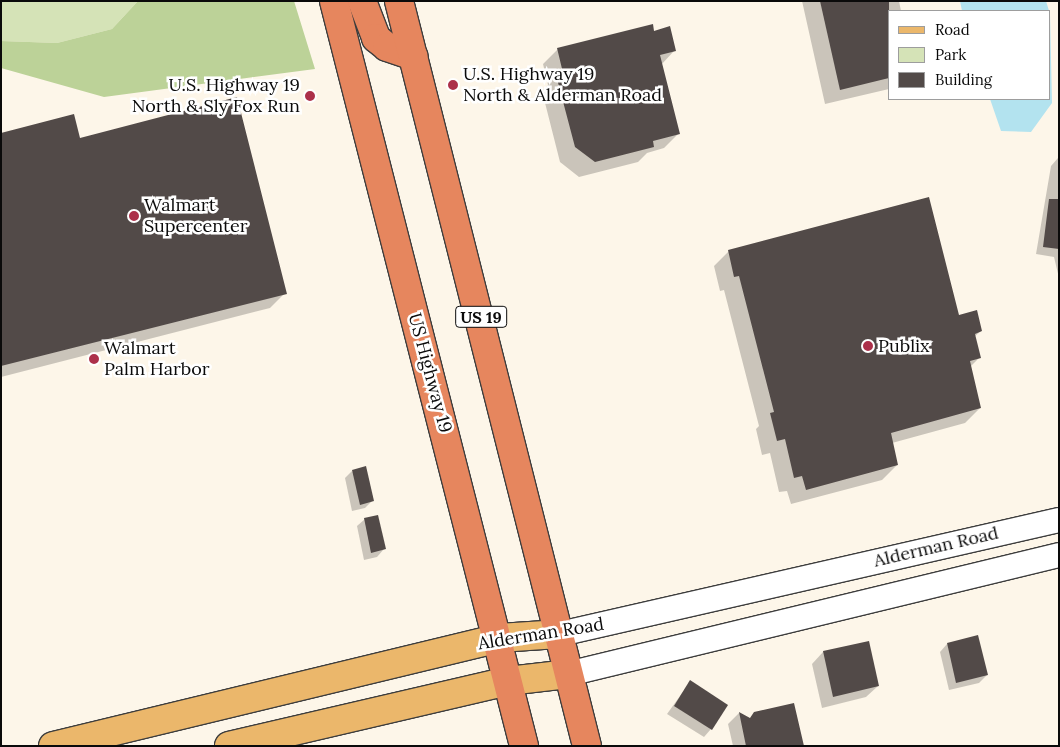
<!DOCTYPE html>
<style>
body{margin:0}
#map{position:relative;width:1060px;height:747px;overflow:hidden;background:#fdf6e9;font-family:Lora,serif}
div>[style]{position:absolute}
.green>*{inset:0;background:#d5e3b7}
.forest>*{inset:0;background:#bcd298}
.water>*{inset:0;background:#b3e3ef}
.shadow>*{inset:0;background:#0003}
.building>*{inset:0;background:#524a48}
.roads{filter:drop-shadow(1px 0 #3d3d3d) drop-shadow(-1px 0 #3d3d3d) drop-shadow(0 1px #3d3d3d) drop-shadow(0 -1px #3d3d3d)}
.minor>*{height:24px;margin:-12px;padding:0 12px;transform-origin:12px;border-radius:12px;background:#fff}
.major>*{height:28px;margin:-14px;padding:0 14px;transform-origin:14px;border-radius:14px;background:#ebb76b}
.highway>*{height:28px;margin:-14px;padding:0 14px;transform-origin:14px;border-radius:14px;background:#e6865e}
.dots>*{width:14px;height:14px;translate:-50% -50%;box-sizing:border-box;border:2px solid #fff;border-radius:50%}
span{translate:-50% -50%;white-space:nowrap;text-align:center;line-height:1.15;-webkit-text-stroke:5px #fff;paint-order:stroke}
.shield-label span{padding:1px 4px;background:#fff;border:1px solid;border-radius:4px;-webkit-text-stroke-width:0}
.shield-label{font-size:16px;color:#0a0a0a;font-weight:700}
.poi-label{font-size:18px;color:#0a0a0a}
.left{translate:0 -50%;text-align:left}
.right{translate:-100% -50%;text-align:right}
.street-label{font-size:18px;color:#0a0a0a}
.frame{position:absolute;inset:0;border:2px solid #0a0a0a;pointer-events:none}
.legend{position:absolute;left:888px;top:10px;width:162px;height:90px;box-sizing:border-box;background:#fff;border:1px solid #9d9d9d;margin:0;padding:6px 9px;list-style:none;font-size:15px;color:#0a0a0a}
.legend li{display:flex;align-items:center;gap:10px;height:25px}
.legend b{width:25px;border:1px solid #9d9d9d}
</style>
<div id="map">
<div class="green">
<i style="clip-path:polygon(1px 1px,138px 1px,112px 29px,57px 43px,1px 41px)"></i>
</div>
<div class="forest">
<i style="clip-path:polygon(138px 1px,294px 1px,315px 69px,104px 97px,1px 68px,1px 41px,57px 43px,112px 29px)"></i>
</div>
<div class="water">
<i style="clip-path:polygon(960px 1px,1046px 1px,1050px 14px,1052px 103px,1031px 132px,1001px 131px,990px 99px,1049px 99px,1049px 11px,962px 11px)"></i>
</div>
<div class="shadow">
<i style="clip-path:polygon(802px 1px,899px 1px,901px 11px,889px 11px,889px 89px,825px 104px)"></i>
<i style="clip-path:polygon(654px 32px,674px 51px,661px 65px,679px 133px,664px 148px,647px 153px,638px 162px,579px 177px,560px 162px,542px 91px,548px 85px,543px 64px,558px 49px)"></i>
<i style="clip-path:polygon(1px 134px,79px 139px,285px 293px,270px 308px,1px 377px)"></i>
<i style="clip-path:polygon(1058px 158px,1059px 158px,1059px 278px,1054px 257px,1036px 254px,1051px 166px)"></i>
<i style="clip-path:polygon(729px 251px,958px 316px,981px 331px,974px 337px,979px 358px,970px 367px,980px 408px,965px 423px,892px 443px,897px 465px,882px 480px,791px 504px,787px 491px,779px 492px,770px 453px,762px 455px,756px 429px,759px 426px,724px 290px,720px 291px,714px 266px)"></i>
<i style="clip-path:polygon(352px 471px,372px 501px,365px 508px,352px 511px,345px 478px)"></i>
<i style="clip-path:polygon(365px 519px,384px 549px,377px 557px,364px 560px,357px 526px)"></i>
<i style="clip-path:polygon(868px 642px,878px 686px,866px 697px,822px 708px,812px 664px,823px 652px)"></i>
<i style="clip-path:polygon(947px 644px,987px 675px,979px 683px,949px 690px,940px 652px)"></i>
<i style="clip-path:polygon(690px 682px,711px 729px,704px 737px,667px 714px)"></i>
<i style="clip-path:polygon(739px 713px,749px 719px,802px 746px,733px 746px,728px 724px)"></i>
</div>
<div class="building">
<i style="clip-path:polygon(820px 1px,889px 1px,889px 78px,840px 90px)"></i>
<i style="clip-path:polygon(653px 24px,654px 31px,670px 26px,676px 51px,660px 55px,680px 134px,653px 141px,654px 147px,595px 162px,575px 147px,556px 75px,563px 73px,557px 48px)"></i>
<i style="clip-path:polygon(237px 97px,287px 294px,1px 366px,1px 133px,74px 114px,80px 138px)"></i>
<i style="clip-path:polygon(929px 197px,959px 315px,977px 310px,982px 331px,975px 334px,981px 358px,970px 361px,981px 408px,891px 433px,898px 465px,806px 490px,802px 476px,794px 478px,785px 439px,777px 441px,770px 413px,774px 412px,739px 276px,734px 277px,728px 250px)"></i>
<i style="clip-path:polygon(1049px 199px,1059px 199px,1059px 249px,1043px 247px)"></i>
<i style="clip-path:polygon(366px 466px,374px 501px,360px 505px,352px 470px)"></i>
<i style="clip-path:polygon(378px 515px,386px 549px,371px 553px,364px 518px)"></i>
<i style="clip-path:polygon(978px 635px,988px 675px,956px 683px,947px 643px)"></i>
<i style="clip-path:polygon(869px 641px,879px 686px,833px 697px,823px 651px)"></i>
<i style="clip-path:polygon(690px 680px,728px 705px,712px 730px,674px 706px)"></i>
<i style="clip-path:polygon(794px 703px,804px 746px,746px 746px,739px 712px,750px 718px,754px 712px)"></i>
</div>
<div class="roads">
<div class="minor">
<i style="left:560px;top:634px;width:512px;rotate:-12.87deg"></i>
<i style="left:568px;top:674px;width:505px;rotate:-13.62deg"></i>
</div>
<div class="major">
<i style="left:53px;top:746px;width:459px;rotate:-13.6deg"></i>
<i style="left:499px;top:638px;width:61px;rotate:-3.8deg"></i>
<i style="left:229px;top:746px;width:286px;rotate:-13.1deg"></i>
<i style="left:508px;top:681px;width:60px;rotate:-6.7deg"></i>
</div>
<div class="highway">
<i style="left:334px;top:1px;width:769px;rotate:75.69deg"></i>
<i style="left:362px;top:1px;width:40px;rotate:69deg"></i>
<i style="left:376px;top:38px;width:14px;rotate:39deg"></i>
<i style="left:387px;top:47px;width:28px;rotate:19deg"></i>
<i style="left:399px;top:1px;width:768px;rotate:75.84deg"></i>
</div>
</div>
<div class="dots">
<i style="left:453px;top:85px;background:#ac304a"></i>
<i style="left:310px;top:96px;background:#ac304a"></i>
<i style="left:134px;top:216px;background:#ac304a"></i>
<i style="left:868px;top:346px;background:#ac304a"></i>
<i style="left:94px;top:359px;background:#ac304a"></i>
</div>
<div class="shield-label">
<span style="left:481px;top:317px">US 19</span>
</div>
<div class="poi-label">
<span class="left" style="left:463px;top:85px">U.S. Highway 19<br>North &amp; Alderman Road</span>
<span class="right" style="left:300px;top:96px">U.S. Highway 19<br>North &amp; Sly Fox Run</span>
<span class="left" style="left:144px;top:216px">Walmart<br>Supercenter</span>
<span class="left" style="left:878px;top:346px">Publix</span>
<span class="left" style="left:104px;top:359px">Walmart<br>Palm Harbor</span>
</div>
<div class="street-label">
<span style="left:430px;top:373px;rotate:75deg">US Highway 19</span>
<span style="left:936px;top:547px;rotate:-13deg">Alderman Road</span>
<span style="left:541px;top:634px;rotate:-9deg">Alderman Road</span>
</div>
<div class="frame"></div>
<ul class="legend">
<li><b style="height:6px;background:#ebb76b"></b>Road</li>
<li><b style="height:14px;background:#d5e3b7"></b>Park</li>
<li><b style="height:14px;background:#524a48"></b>Building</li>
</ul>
</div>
